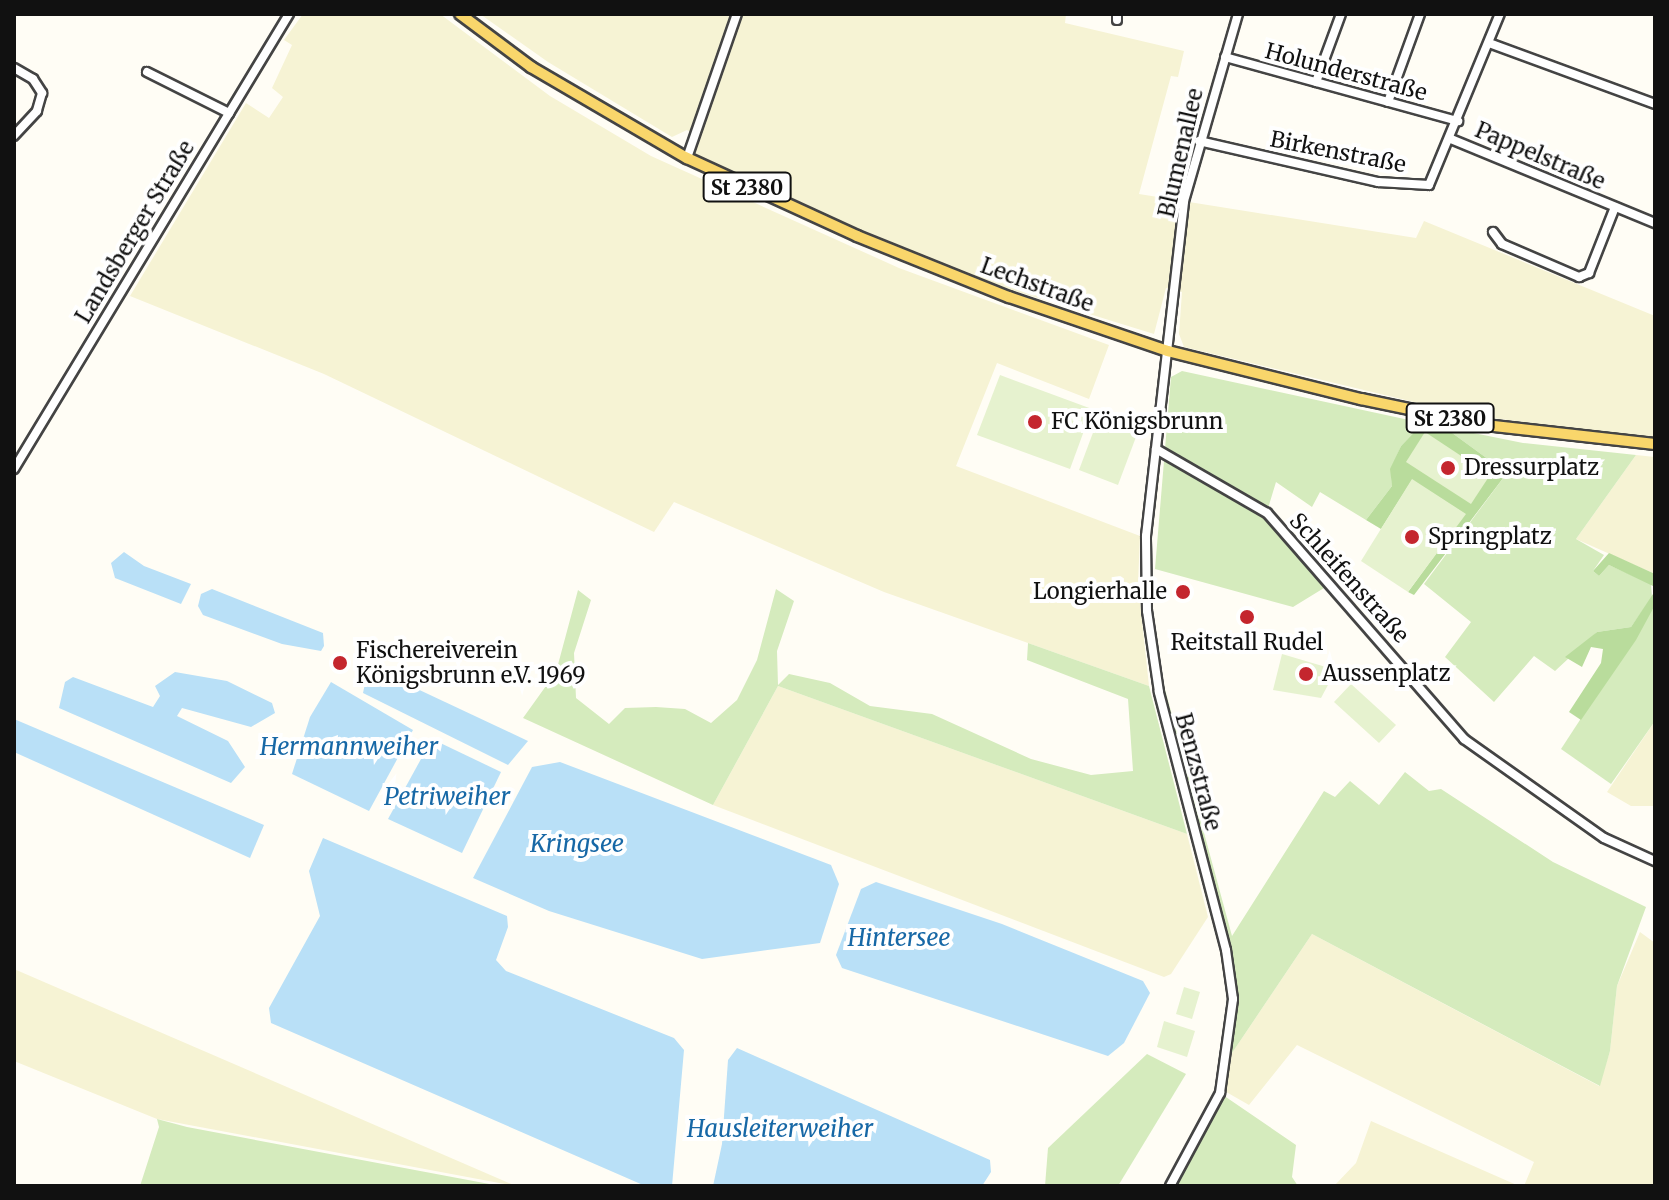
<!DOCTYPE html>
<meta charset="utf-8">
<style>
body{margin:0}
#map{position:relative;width:1669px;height:1200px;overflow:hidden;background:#fffdf5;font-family:Merriweather,serif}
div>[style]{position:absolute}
.farmland>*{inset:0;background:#f6f3d4}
.green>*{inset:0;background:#d5ebbd}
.forest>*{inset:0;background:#b9dc9c}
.pitch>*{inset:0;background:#e6f2cf}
.water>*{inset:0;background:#b9e0f7}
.roads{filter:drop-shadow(2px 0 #444) drop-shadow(-2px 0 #444) drop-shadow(0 2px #444) drop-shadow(0 -2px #444)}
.minor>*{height:8px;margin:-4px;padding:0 4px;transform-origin:4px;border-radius:4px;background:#fff}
.major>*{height:10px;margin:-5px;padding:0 5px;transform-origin:5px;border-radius:5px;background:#f9d66b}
.dots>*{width:22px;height:22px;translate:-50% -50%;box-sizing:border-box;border:4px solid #fff;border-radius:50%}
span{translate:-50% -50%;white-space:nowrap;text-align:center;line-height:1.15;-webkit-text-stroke:8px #fff;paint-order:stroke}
.shield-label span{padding:2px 6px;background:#fff;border:2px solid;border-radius:6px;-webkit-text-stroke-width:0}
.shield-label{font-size:20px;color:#111;font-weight:700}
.street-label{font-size:22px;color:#111}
.poi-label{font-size:22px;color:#111}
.left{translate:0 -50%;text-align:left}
.right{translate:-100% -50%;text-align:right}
.water-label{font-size:24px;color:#1768a6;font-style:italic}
.frame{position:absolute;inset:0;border:16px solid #111;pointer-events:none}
</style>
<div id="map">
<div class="farmland">
<i style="clip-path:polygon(303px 14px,440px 14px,550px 96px,651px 156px,899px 268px,1109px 345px,1089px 399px,997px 363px,956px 466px,1140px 536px,1138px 584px,1149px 686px,884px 592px,674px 502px,654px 532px,324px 374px,130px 296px,246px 103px,269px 118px,283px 97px,272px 88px,292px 45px,284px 40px)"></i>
<i style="clip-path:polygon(480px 14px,1066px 14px,1065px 23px,1184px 51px,1178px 77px,1171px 76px,1139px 194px,1416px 238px,1424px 221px,1655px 316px,1655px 438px,1468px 415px,1184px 347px,1179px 334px,1182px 292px,1166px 288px,1154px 334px,996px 285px,789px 200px,695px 154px,698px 137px,687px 130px,672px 137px,548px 62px)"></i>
<i style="clip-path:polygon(1636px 455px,1655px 457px,1655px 574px,1576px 539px)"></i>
<i style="clip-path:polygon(778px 686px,1187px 834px,1208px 917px,1171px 974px,1164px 977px,713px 805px)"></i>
<i style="clip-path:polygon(1655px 721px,1655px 806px,1631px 806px,1607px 792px)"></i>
<i style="clip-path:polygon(1640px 932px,1655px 943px,1655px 1186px,1524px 1186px,1534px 1162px,1297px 1045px,1249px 1105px,1221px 1089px,1228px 1059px,1312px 934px,1599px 1086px,1610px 1051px,1617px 986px)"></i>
<i style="clip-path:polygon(14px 969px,516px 1186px,157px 1119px,14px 1061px)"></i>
<i style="clip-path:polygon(1371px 1121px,1519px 1186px,1334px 1186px,1356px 1163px)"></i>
</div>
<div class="green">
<i style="clip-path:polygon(1182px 371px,1423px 423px,1401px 446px,1391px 469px,1392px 486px,1366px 520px,1320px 492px,1312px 507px,1276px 482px,1266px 515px,1324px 588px,1293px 607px,1155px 569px,1171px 377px)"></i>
<i style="clip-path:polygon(1444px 427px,1523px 443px,1636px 455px,1576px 539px,1604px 555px,1593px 571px,1599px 576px,1609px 565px,1651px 584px,1652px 597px,1631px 627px,1597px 632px,1555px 671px,1534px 656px,1494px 702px,1445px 657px,1471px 622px,1424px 584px,1507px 473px)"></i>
<i style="clip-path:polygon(776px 589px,794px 601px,777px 651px,778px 685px,789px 674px,830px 683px,870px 706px,932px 714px,1031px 759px,1091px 775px,1133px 771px,1128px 699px,1027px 660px,1028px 643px,1149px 686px,1187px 834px,778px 686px,713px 805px,523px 718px,556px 672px,578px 590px,591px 600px,574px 653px,576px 698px,609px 724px,625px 708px,656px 707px,685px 709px,711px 723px,737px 700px,757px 660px)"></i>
<i style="clip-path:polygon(1655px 605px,1655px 721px,1611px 784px,1561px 749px)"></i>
<i style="clip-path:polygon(1159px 667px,1232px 936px,1324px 791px,1335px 797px,1350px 781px,1379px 805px,1405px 772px,1429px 791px,1441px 789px,1553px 862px,1646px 907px,1617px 986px,1610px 1051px,1600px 1086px,1312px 934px,1228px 1059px,1230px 974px,1159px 692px)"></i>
<i style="clip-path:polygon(1147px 1054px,1186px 1074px,1118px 1186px,1045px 1186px,1048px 1148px)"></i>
<i style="clip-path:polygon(1220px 1093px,1296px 1145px,1292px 1177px,1298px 1186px,1170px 1186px)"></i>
<i style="clip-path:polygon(157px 1119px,187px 1127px,500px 1186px,140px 1186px,159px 1127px)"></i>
</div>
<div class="forest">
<i style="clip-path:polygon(1423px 423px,1444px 427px,1507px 473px,1414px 595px,1408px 592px,1465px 514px,1412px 480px,1381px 529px,1366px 520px,1392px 486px,1390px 469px,1401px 446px)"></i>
<i style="clip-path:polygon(1609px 553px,1655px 574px,1655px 587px,1609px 565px,1599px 576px,1593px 571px)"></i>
<i style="clip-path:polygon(1655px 591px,1655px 605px,1636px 640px,1581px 720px,1569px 712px,1601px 663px,1603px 649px,1591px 647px,1582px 667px,1565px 657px,1597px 632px,1631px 627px)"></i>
</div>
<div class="pitch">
<i style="clip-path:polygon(1000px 375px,1092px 409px,1070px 469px,977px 435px)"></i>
<i style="clip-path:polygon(1100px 414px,1139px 429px,1118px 485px,1079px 470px)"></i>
<i style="clip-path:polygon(1425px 432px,1490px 475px,1471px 504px,1406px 462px)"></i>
<i style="clip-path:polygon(1412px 479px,1466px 514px,1408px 592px,1361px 561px)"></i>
<i style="clip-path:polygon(1282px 654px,1336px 670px,1321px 698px,1273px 690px)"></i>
<i style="clip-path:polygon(1351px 684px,1396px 725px,1379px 743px,1334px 702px)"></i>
<i style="clip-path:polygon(1184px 987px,1200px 992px,1192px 1019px,1176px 1014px)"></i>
<i style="clip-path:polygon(1164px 1021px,1195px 1031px,1187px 1057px,1157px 1047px)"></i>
</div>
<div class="water">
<i style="clip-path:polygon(124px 552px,144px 566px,191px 584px,181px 604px,115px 578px,111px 563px)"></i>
<i style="clip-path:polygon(212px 589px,323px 633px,324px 646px,321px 651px,282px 644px,203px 615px,198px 606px,201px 594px)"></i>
<i style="clip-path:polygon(379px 671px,528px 741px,508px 765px,363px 693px,366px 679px)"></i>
<i style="clip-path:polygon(175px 672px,227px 681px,272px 703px,275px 713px,251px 727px,182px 708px,177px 716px,228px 741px,245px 767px,231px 783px,59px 708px,65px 682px,73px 677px,153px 707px,160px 696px,155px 686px)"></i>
<i style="clip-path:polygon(331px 682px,413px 730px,369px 811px,292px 774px,310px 717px)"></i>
<i style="clip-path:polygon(14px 719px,264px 825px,250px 858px,14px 752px)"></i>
<i style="clip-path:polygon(432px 739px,501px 772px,462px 853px,388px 819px)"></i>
<i style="clip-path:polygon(560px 762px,831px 865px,839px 884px,820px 943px,702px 959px,549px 911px,473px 878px,532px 767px)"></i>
<i style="clip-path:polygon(323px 838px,507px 916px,508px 927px,496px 960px,506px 971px,674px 1038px,684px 1050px,672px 1186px,643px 1185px,271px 1023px,269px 1008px,320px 916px,309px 871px)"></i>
<i style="clip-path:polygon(876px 882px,1002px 924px,1143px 981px,1150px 993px,1124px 1043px,1108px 1056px,842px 968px,836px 955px,861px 889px)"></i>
<i style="clip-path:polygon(737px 1048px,990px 1160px,991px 1172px,982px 1186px,713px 1186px,722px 1144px,728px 1060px)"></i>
</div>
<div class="roads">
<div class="minor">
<i style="left:1117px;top:20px;width:6px;rotate:-90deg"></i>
<i style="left:1489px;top:43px;width:177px;rotate:20.2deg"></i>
<i style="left:1225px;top:57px;width:242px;rotate:15.4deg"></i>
<i style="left:14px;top:68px;width:22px;rotate:30deg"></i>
<i style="left:33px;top:79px;width:17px;rotate:57deg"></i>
<i style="left:42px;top:93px;width:19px;rotate:106deg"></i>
<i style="left:37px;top:111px;width:34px;rotate:133deg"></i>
<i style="left:147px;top:72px;width:92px;rotate:26.6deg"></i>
<i style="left:1316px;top:82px;width:72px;rotate:-69.8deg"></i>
<i style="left:1388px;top:102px;width:94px;rotate:-70deg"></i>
<i style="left:1451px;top:139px;width:221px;rotate:22.4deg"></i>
<i style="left:1199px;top:141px;width:184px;rotate:12.9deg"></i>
<i style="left:1378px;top:182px;width:51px;rotate:3.4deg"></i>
<i style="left:1429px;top:185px;width:185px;rotate:-67.5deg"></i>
<i style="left:687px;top:158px;width:152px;rotate:-70.9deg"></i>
<i style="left:1493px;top:232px;width:15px;rotate:53deg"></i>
<i style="left:1502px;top:244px;width:84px;rotate:23.2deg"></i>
<i style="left:1579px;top:277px;width:11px;rotate:-22deg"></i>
<i style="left:1589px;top:273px;width:71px;rotate:-68.5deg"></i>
<i style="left:1156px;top:449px;width:128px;rotate:30deg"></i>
<i style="left:1267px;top:513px;width:300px;rotate:48.9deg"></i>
<i style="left:1464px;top:739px;width:171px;rotate:35.3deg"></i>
<i style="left:1604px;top:838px;width:56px;rotate:24.3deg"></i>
<i style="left:14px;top:469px;width:532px;rotate:-58.85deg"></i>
<i style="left:1170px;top:1186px;width:106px;rotate:-61.7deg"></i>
<i style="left:1220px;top:1093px;width:95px;rotate:-82.1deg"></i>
<i style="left:1233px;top:999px;width:49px;rotate:-98.1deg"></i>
<i style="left:1226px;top:950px;width:267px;rotate:-104.6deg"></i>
<i style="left:1159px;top:692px;width:82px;rotate:-98.4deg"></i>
<i style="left:1147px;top:611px;width:75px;rotate:-90.8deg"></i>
<i style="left:1146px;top:536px;width:337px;rotate:-83.5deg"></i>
<i style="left:1184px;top:201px;width:195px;rotate:-73.9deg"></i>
</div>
<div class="major">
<i style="left:460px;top:14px;width:89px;rotate:36.7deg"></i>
<i style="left:531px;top:67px;width:181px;rotate:30.3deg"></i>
<i style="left:687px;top:158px;width:187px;rotate:24.6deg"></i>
<i style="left:857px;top:236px;width:164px;rotate:21.9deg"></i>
<i style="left:1009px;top:297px;width:168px;rotate:18.8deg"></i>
<i style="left:1168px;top:351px;width:199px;rotate:14deg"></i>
<i style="left:1361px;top:399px;width:127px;rotate:11.8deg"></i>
<i style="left:1485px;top:425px;width:171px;rotate:6.4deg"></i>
</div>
</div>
<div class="dots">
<i style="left:1035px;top:422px;background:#c4262e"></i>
<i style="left:1448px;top:468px;background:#c4262e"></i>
<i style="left:1412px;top:537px;background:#c4262e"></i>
<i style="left:1183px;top:592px;background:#c4262e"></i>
<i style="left:1247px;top:617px;background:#c4262e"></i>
<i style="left:340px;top:663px;background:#c4262e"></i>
<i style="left:1306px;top:674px;background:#c4262e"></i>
</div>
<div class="shield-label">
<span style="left:747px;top:187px">St 2380</span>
<span style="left:1450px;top:418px">St 2380</span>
</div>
<div class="street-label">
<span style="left:1346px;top:72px;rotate:15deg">Holunderstraße</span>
<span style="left:1338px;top:152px;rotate:11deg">Birkenstraße</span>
<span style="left:1181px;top:153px;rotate:-77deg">Blumenallee</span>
<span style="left:1540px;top:156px;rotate:23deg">Pappelstraße</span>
<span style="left:135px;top:232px;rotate:-59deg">Landsberger Straße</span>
<span style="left:1037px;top:285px;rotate:20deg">Lechstraße</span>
<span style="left:1349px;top:578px;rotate:48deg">Schleifenstraße</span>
<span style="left:1198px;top:772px;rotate:75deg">Benzstraße</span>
</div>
<div class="poi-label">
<span class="left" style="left:1051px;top:422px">FC Königsbrunn</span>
<span class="left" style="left:1464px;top:468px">Dressurplatz</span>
<span class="left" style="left:1428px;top:537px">Springplatz</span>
<span class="right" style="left:1167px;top:592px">Longierhalle</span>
<span style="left:1247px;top:643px">Reitstall Rudel</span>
<span class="left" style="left:356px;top:663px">Fischereiverein<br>Königsbrunn e.V. 1969</span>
<span class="left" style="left:1322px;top:674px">Aussenplatz</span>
</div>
<div class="water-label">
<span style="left:349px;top:747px">Hermannweiher</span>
<span style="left:447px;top:797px">Petriweiher</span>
<span style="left:577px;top:844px">Kringsee</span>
<span style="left:899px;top:938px">Hintersee</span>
<span style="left:780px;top:1129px">Hausleiterweiher</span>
</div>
<div class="frame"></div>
</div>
